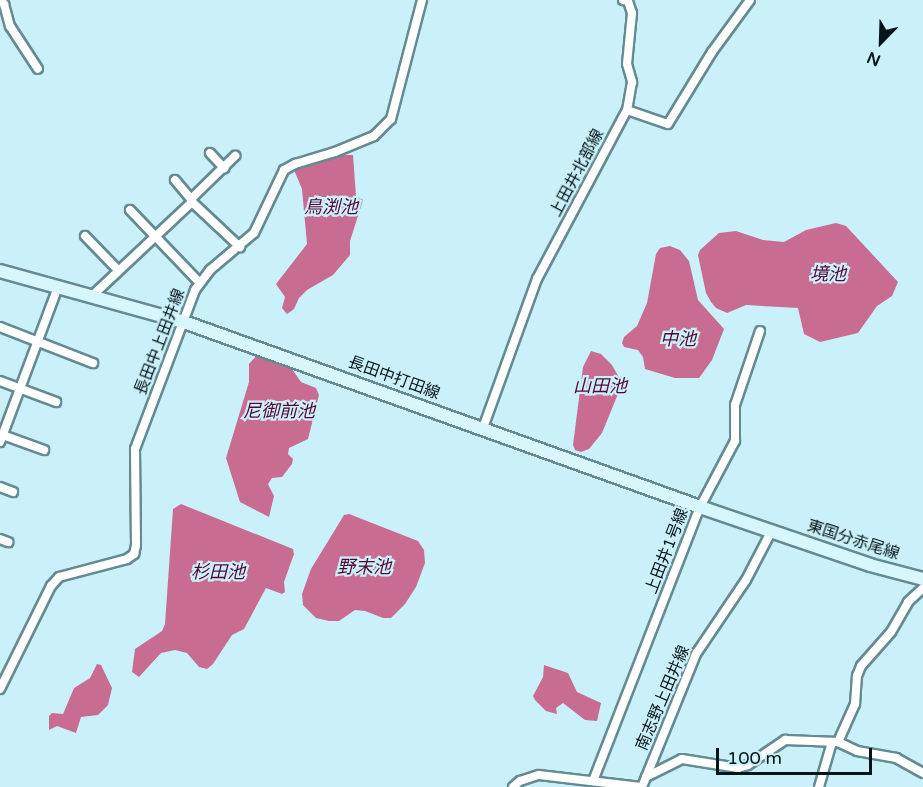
<!DOCTYPE html>
<meta charset="utf-8">
<style>
body{margin:0}
#map{position:relative;width:923px;height:787px;overflow:hidden;background:#caf1fa;font-family:"Varela Round","Noto Sans JP",sans-serif}
div>[style]{position:absolute}
.water>*{inset:0;background:#c86c91}
.roads{filter:drop-shadow(2px 0 #658a92) drop-shadow(-2px 0 #658a92) drop-shadow(0 2px #658a92) drop-shadow(0 -2px #658a92)}
.street>*{height:8px;margin:-4px;padding:0 4px;transform-origin:4px;border-radius:4px;background:#fff}
.secondary>*{height:12px;margin:-6px;padding:0 6px;transform-origin:6px;border-radius:6px;background:#d8f7fd}
span{translate:-50% -50%;white-space:nowrap;text-align:center;line-height:1.15;-webkit-text-stroke:4.5px #caf1fa;paint-order:stroke}
.street-label{font-size:16px;color:#071518}
.water-label{font-size:18px;color:#5a0332;font-style:italic}
.north{position:absolute;left:851px;top:12px;width:60px;height:60px;-webkit-text-stroke:4px #caf1fa;paint-order:stroke;rotate:203deg;font-size:16px;font-weight:700;line-height:24px;text-align:center;color:#071518}
.north::after{content:'';display:block;margin:auto;width:21px;height:27px;background:#071518;clip-path:polygon(50% 0,100% 100%,50% 72%,0 100%)}
.scale{position:absolute;left:716px;top:748px;width:156px;height:27px;box-sizing:border-box;border:3px solid #071518;border-top:0;padding-left:8px;font-size:18px;line-height:21px;white-space:nowrap;color:#071518;-webkit-text-stroke:4px #caf1fa;paint-order:stroke}
</style>
<div id="map">
<div class="water">
<i style="clip-path:polygon(341px 155px,353px 155px,356px 196px,363px 200px,350px 241px,350px 255px,333px 275px,307px 290px,299px 298px,294px 309px,287px 314px,282px 308px,285px 297px,276px 284px,307px 244px,302px 189px,294px 170px)"></i>
<i style="clip-path:polygon(836px 223px,846px 226px,898px 282px,892px 296px,877px 306px,858px 333px,820px 342px,804px 334px,798px 308px,746px 305px,727px 313px,716px 308px,711px 302px,706px 293px,698px 255px,700px 250px,719px 233px,736px 231px,763px 240px,784px 242px,806px 230px)"></i>
<i style="clip-path:polygon(670px 246px,680px 250px,689px 261px,698px 300px,724px 329px,712px 360px,699px 378px,675px 378px,645px 369px,643px 357px,638px 350px,624px 347px,622px 343px,624px 337px,637px 326px,647px 303px,656px 254px,660px 248px)"></i>
<i style="clip-path:polygon(591px 351px,601px 354px,612px 365px,621px 381px,620px 389px,602px 433px,589px 449px,581px 452px,575px 450px,573px 445px,583px 367px)"></i>
<i style="clip-path:polygon(257px 355px,292px 369px,301px 382px,316px 388px,319px 395px,308px 439px,289px 448px,288px 454px,293px 459px,292px 464px,282px 477px,272px 478px,268px 484px,274px 496px,269px 517px,240px 502px,226px 458px,249px 382px,249px 364px)"></i>
<i style="clip-path:polygon(181px 504px,293px 549px,294px 554px,284px 582px,285px 592px,282px 594px,266px 588px,244px 629px,232px 635px,213px 664px,207px 669px,199px 667px,187px 653px,175px 650px,161px 653px,139px 677px,132px 672px,135px 649px,162px 631px,165px 624px,173px 509px)"></i>
<i style="clip-path:polygon(349px 514px,418px 541px,424px 550px,425px 563px,416px 587px,405px 604px,391px 618px,383px 618px,365px 611px,355px 610px,339px 621px,329px 621px,316px 618px,303px 605px,302px 594px,311px 569px,344px 515px)"></i>
<i style="clip-path:polygon(97px 664px,101px 665px,112px 688px,108px 705px,98px 715px,81px 717px,76px 733px,57px 726px,49px 730px,49px 716px,52px 713px,63px 714px,74px 688px,90px 678px)"></i>
<i style="clip-path:polygon(544px 665px,568px 673px,577px 692px,601px 703px,597px 721px,585px 720px,563px 703px,556px 708px,557px 714px,546px 711px,535px 700px,533px 696px,543px 677px)"></i>
</div>
<div class="roads">
<div class="street">
<i style="left:0;top:0;width:6px;rotate:45deg"></i>
<i style="left:4px;top:4px;width:23px;rotate:75deg"></i>
<i style="left:10px;top:26px;width:51px;rotate:56.9deg"></i>
<i style="left:623px;top:0;width:5px;rotate:11deg"></i>
<i style="left:628px;top:1px;width:13px;rotate:72deg"></i>
<i style="left:632px;top:13px;width:51px;rotate:95.6deg"></i>
<i style="left:627px;top:64px;width:19px;rotate:74deg"></i>
<i style="left:632px;top:82px;width:28px;rotate:100deg"></i>
<i style="left:210px;top:153px;width:21px;rotate:47deg"></i>
<i style="left:175px;top:180px;width:25px;rotate:50deg"></i>
<i style="left:192px;top:202px;width:66px;rotate:43.2deg"></i>
<i style="left:130px;top:210px;width:101px;rotate:46.2deg"></i>
<i style="left:85px;top:236px;width:47px;rotate:45.9deg"></i>
<i style="left:93px;top:295px;width:136px;rotate:-43.2deg"></i>
<i style="left:192px;top:202px;width:3px;rotate:-108deg"></i>
<i style="left:191px;top:199px;width:62px;rotate:-44.3deg"></i>
<i style="left:0;top:327px;width:100px;rotate:21.2deg"></i>
<i style="left:0;top:381px;width:60px;rotate:20.6deg"></i>
<i style="left:483px;top:428px;width:158px;rotate:-70.1deg"></i>
<i style="left:537px;top:279px;width:191px;rotate:-62deg"></i>
<i style="left:627px;top:110px;width:43px;rotate:18.9deg"></i>
<i style="left:668px;top:124px;width:84px;rotate:-58.6deg"></i>
<i style="left:712px;top:52px;width:64px;rotate:-53.8deg"></i>
<i style="left:0;top:434px;width:47px;rotate:20deg"></i>
<i style="left:0;top:442px;width:165px;rotate:-69.5deg"></i>
<i style="left:0;top:487px;width:14px;rotate:21deg"></i>
<i style="left:0;top:539px;width:9px;rotate:21deg"></i>
<i style="left:0;top:689px;width:115px;rotate:-63.7deg"></i>
<i style="left:51px;top:586px;width:12px;rotate:-48deg"></i>
<i style="left:59px;top:577px;width:70px;rotate:-14.8deg"></i>
<i style="left:127px;top:559px;width:9px;rotate:-36deg"></i>
<i style="left:134px;top:554px;width:9px;rotate:-77deg"></i>
<i style="left:136px;top:545px;width:96px;rotate:-90.6deg"></i>
<i style="left:135px;top:449px;width:170px;rotate:-69.3deg"></i>
<i style="left:195px;top:290px;width:25px;rotate:-53deg"></i>
<i style="left:210px;top:270px;width:57px;rotate:-40.1deg"></i>
<i style="left:254px;top:233px;width:70px;rotate:-64.5deg"></i>
<i style="left:284px;top:170px;width:13px;rotate:-29deg"></i>
<i style="left:295px;top:164px;width:42px;rotate:-16.7deg"></i>
<i style="left:335px;top:152px;width:42px;rotate:-22.3deg"></i>
<i style="left:374px;top:136px;width:24px;rotate:-45deg"></i>
<i style="left:391px;top:119px;width:123px;rotate:-75.4deg"></i>
<i style="left:838px;top:742px;width:42px;rotate:-65.9deg"></i>
<i style="left:855px;top:704px;width:28px;rotate:-86deg"></i>
<i style="left:857px;top:676px;width:11px;rotate:-68deg"></i>
<i style="left:861px;top:666px;width:45px;rotate:-48.6deg"></i>
<i style="left:891px;top:632px;width:34px;rotate:-60deg"></i>
<i style="left:908px;top:602px;width:21px;rotate:-43deg"></i>
<i style="left:646px;top:777px;width:40px;rotate:-26.6deg"></i>
<i style="left:682px;top:759px;width:57px;rotate:9.1deg"></i>
<i style="left:738px;top:768px;width:10px;rotate:-17deg"></i>
<i style="left:748px;top:765px;width:45px;rotate:-34deg"></i>
<i style="left:785px;top:740px;width:53px;rotate:2.2deg"></i>
<i style="left:838px;top:742px;width:21px;rotate:25deg"></i>
<i style="left:857px;top:751px;width:40px;rotate:10deg"></i>
<i style="left:896px;top:758px;width:31px;rotate:29deg"></i>
<i style="left:593px;top:781px;width:294px;rotate:-68.7deg"></i>
<i style="left:700px;top:507px;width:75px;rotate:-62.1deg"></i>
<i style="left:735px;top:441px;width:36px;rotate:-90deg"></i>
<i style="left:735px;top:405px;width:78px;rotate:-71.3deg"></i>
<i style="left:513px;top:787px;width:9px;rotate:-41deg"></i>
<i style="left:520px;top:781px;width:20px;rotate:-18deg"></i>
<i style="left:539px;top:775px;width:103px;rotate:6.7deg"></i>
<i style="left:642px;top:787px;width:144px;rotate:-67.9deg"></i>
<i style="left:696px;top:654px;width:89px;rotate:-56deg"></i>
<i style="left:746px;top:580px;width:56px;rotate:-62.5deg"></i>
<i style="left:819px;top:787px;width:47px;rotate:-73.9deg"></i>
</div>
<div class="secondary">
<i style="left:0;top:271px;width:191px;rotate:15.5deg"></i>
<i style="left:184px;top:322px;width:548px;rotate:19.72deg"></i>
<i style="left:700px;top:507px;width:180px;rotate:18.8deg"></i>
<i style="left:870px;top:565px;width:55px;rotate:14.8deg"></i>
</div>
</div>
<div class="street-label">
<span style="left:577px;top:173px;rotate:-62deg">上田井北部線</span>
<span style="left:160px;top:342px;rotate:-69deg">長田中上田井線</span>
<span style="left:394px;top:378px;rotate:20deg">長田中打田線</span>
<span style="left:853px;top:540px;rotate:18deg">東国分赤尾線</span>
<span style="left:667px;top:551px;rotate:-69deg">上田井1号線</span>
<span style="left:663px;top:698px;rotate:-67deg">南志野上田井線</span>
</div>
<div class="water-label">
<span style="left:331px;top:207px">鳥渕池</span>
<span style="left:828px;top:274px">境池</span>
<span style="left:678px;top:339px">中池</span>
<span style="left:600px;top:386px">山田池</span>
<span style="left:279px;top:411px">尼御前池</span>
<span style="left:364px;top:567px">野末池</span>
<span style="left:218px;top:572px">杉田池</span>
</div>
<div class="north">N</div>
<div class="scale">100 m</div>
</div>
